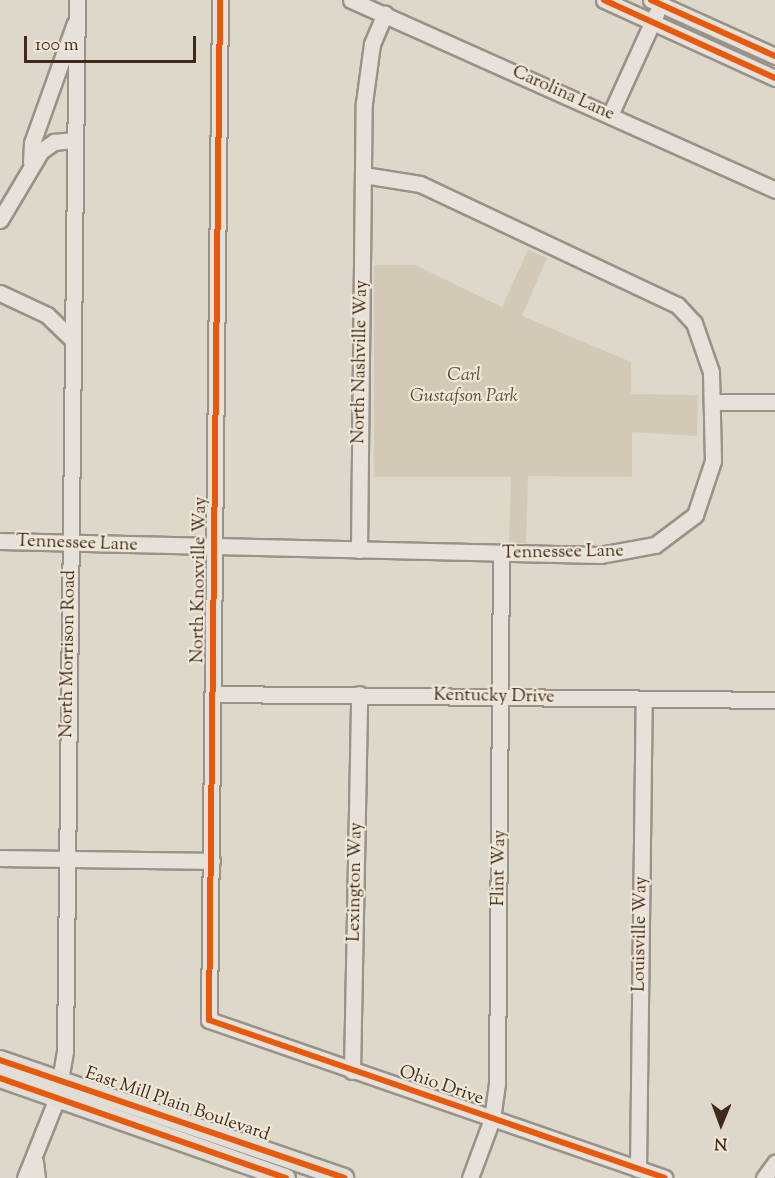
<!DOCTYPE html>
<style>
body{margin:0}
#map{position:relative;width:775px;height:1178px;overflow:hidden;background:#ddd8ca;font-family:"Sorts Mill Goudy",serif}
div>[style]{position:absolute}
.green>*{inset:0;background:#d2cab6}
.roads{filter:drop-shadow(2px 0 #989288) drop-shadow(-2px 0 #989288) drop-shadow(0 2px #989288) drop-shadow(0 -2px #989288)}
.minor>*{height:15px;margin:-7.5px;padding:0 7.5px;transform-origin:7.5px;border-radius:7.5px;background:#e6e2db}
.major>*{height:18px;margin:-9px;padding:0 9px;transform-origin:9px;border-radius:9px;background:#e0ded6}
.cycleway>*{height:6px;margin:-3px;padding:0 3px;transform-origin:3px;border-radius:3px;background:#e8590c}
span{translate:-50% -50%;white-space:nowrap;text-align:center;line-height:1.15;-webkit-text-stroke:4.5px #eee8d7;paint-order:stroke}
.street-label{font-size:18px;color:#43291c}
.park-label{font-size:18px;color:#5e4738;font-style:italic}
.north{position:absolute;left:691px;top:1094px;width:60px;height:60px;-webkit-text-stroke:4px #eee8d7;paint-order:stroke;rotate:181deg;font-size:16px;font-weight:700;line-height:24px;text-align:center;color:#43291c}
.north::after{content:'';display:block;margin:auto;width:21px;height:27px;background:#43291c;clip-path:polygon(50% 0,100% 100%,50% 72%,0 100%)}
.scale{position:absolute;left:24px;top:36px;width:172px;height:27px;box-sizing:border-box;border:3px solid #43291c;border-top:0;padding-left:8px;font-size:18px;line-height:21px;white-space:nowrap;color:#43291c;-webkit-text-stroke:4px #eee8d7;paint-order:stroke}
</style>
<div id="map">
<div class="green">
<i style="clip-path:polygon(528px 250px,547px 258px,522px 316px,631px 362px,631px 394px,698px 395px,697px 436px,632px 432px,632px 477px,528px 476px,526px 543px,509px 543px,511px 477px,374px 477px,374px 265px,415px 265px,502px 307px)"></i>
</div>
<div class="roads">
<div class="minor">
<i style="left:220px;top:0;width:1020px;rotate:90.62deg"></i>
<i style="left:209px;top:1020px;width:482px;rotate:19.1deg"></i>
<i style="left:351px;top:0;width:465px;rotate:24.1deg"></i>
<i style="left:604px;top:0;width:188px;rotate:24.5deg"></i>
<i style="left:651px;top:0;width:136px;rotate:24.3deg"></i>
<i style="left:610px;top:115px;width:111px;rotate:-65.5deg"></i>
<i style="left:31px;top:162px;width:19px;rotate:-87deg"></i>
<i style="left:32px;top:143px;width:127px;rotate:-70.3deg"></i>
<i style="left:0;top:220px;width:80px;rotate:-59.3deg"></i>
<i style="left:41px;top:151px;width:16px;rotate:-35deg"></i>
<i style="left:54px;top:142px;width:20px;rotate:-6deg"></i>
<i style="left:0;top:293px;width:52px;rotate:25.1deg"></i>
<i style="left:47px;top:315px;width:35px;rotate:44deg"></i>
<i style="left:714px;top:402px;width:61px"></i>
<i style="left:0;top:541px;width:600px;rotate:1.34deg"></i>
<i style="left:600px;top:555px;width:56px;rotate:-10.3deg"></i>
<i style="left:655px;top:545px;width:50px;rotate:-36.9deg"></i>
<i style="left:695px;top:515px;width:57px;rotate:-71.6deg"></i>
<i style="left:713px;top:461px;width:89px;rotate:-91.3deg"></i>
<i style="left:711px;top:372px;width:52px;rotate:-109.1deg"></i>
<i style="left:694px;top:323px;width:25px;rotate:-133deg"></i>
<i style="left:677px;top:305px;width:284px;rotate:-154.8deg"></i>
<i style="left:420px;top:184px;width:57px;rotate:-170.9deg"></i>
<i style="left:359px;top:550px;width:447px;rotate:-89.4deg"></i>
<i style="left:364px;top:103px;width:60px;rotate:-82.3deg"></i>
<i style="left:372px;top:44px;width:33px;rotate:-67deg"></i>
<i style="left:214px;top:694px;width:561px;rotate:0.61deg"></i>
<i style="left:0;top:858px;width:212px;rotate:0.8deg"></i>
<i style="left:352px;top:1071px;width:377px;rotate:-88.9deg"></i>
<i style="left:35px;top:1162px;width:16px;rotate:83deg"></i>
<i style="left:638px;top:1169px;width:470px;rotate:-89.3deg"></i>
<i style="left:25px;top:1178px;width:86px;rotate:-68.2deg"></i>
<i style="left:57px;top:1098px;width:48px;rotate:-80.3deg"></i>
<i style="left:65px;top:1051px;width:1051px;rotate:-89.35deg"></i>
<i style="left:470px;top:1178px;width:63px;rotate:-69.6deg"></i>
<i style="left:492px;top:1119px;width:35px;rotate:-82deg"></i>
<i style="left:497px;top:1084px;width:530px;rotate:-89.57deg"></i>
<i style="left:764px;top:1178px;width:19px;rotate:-54deg"></i>
</div>
<div class="major">
<i style="left:0;top:1060px;width:364px;rotate:18.9deg"></i>
<i style="left:0;top:1078px;width:303px;rotate:19.3deg"></i>
</div>
</div>
<div class="cycleway">
<i style="left:220px;top:0;width:1020px;rotate:90.62deg"></i>
<i style="left:209px;top:1020px;width:482px;rotate:19.1deg"></i>
<i style="left:604px;top:0;width:188px;rotate:24.5deg"></i>
<i style="left:651px;top:0;width:136px;rotate:24.3deg"></i>
<i style="left:0;top:1060px;width:364px;rotate:18.9deg"></i>
<i style="left:0;top:1078px;width:303px;rotate:19.3deg"></i>
</div>
<div class="street-label">
<span style="left:563px;top:94px;rotate:24deg">Carolina Lane</span>
<span style="left:361px;top:362px;rotate:-89deg">North Nashville Way</span>
<span style="left:77px;top:544px;rotate:2deg">Tennessee Lane</span>
<span style="left:563px;top:553px;rotate:-1deg">Tennessee Lane</span>
<span style="left:200px;top:580px;rotate:-89deg">North Knoxville Way</span>
<span style="left:69px;top:654px;rotate:-89deg">North Morrison Road</span>
<span style="left:494px;top:697px;rotate:1deg">Kentucky Drive</span>
<span style="left:500px;top:868px;rotate:-89deg">Flint Way</span>
<span style="left:356px;top:882px;rotate:-89deg">Lexington Way</span>
<span style="left:641px;top:934px;rotate:-89deg">Louisville Way</span>
<span style="left:441px;top:1086px;rotate:19deg">Ohio Drive</span>
<span style="left:177px;top:1105px;rotate:19deg">East Mill Plain Boulevard</span>
</div>
<div class="park-label">
<span style="left:464px;top:387px">Carl<br>Gustafson Park</span>
</div>
<div class="north">N</div>
<div class="scale">100 m</div>
</div>
